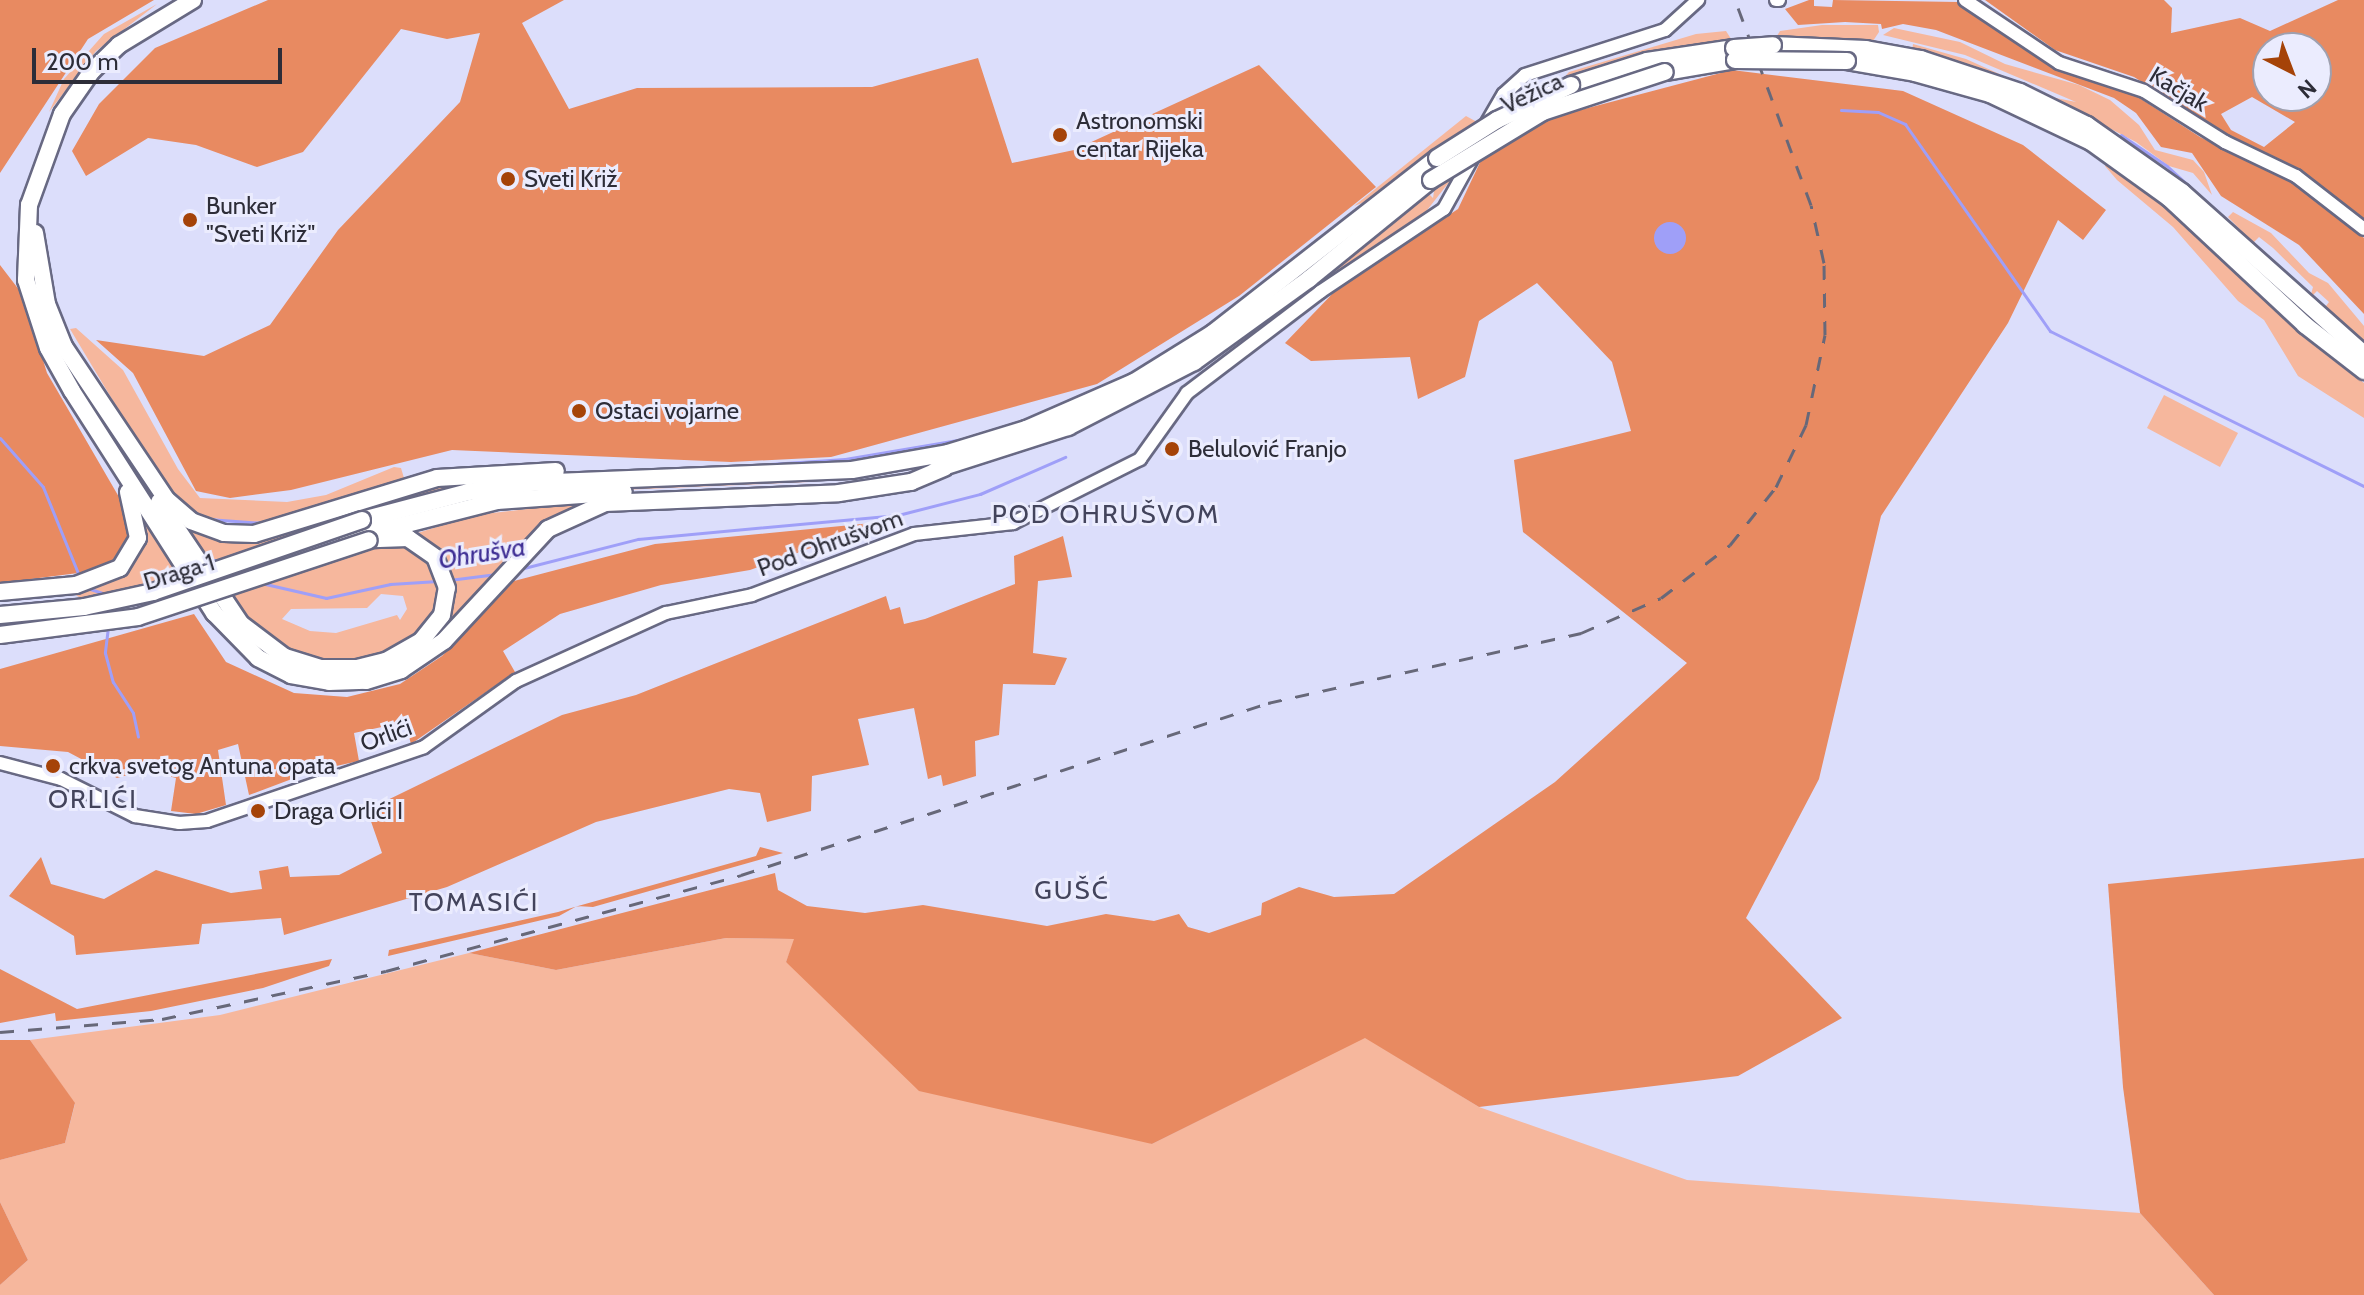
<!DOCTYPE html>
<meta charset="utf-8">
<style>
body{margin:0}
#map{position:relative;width:2364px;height:1295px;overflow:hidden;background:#dcdefb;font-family:Cabin,sans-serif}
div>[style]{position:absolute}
.green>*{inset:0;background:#f6b79d}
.forest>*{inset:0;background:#e88a61}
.water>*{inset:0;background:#9f9ff8}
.round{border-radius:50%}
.stream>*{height:3px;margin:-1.5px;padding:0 1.5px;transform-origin:1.5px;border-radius:1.5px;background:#9f9ff8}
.roads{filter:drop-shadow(2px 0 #686983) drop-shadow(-2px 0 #686983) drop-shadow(0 2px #686983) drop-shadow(0 -2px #686983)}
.secondary>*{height:12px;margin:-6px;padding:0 6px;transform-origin:6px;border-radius:6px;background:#fff}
.highway>*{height:16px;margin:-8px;padding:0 8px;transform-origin:8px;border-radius:8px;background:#fff}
.rail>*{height:3px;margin-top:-1.5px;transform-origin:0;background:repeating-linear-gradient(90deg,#676879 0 14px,transparent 0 28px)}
.bridges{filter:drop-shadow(2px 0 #686983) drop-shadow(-2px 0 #686983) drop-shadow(0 2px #686983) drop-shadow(0 -2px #686983)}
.highway-bridge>*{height:16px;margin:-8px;padding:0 8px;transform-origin:8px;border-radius:8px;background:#fff}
.dots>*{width:22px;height:22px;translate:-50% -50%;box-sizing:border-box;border:4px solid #ebecfe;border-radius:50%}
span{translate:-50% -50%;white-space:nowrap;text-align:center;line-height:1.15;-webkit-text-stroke:6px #ebecfe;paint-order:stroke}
.street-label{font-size:24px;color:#2d2d38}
.poi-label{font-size:24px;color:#2d2d38}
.left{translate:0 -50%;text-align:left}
.neighbourhood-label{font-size:26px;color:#43445c;letter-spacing:2px}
.water-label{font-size:26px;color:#3e2e94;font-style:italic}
.north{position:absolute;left:2252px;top:32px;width:80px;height:80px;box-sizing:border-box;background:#ebecfe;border:2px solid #9fa0af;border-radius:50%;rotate:138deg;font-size:22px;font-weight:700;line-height:32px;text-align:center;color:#2d2d38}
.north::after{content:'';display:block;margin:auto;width:28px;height:36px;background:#a54308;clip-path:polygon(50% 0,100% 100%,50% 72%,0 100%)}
.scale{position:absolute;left:32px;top:48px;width:250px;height:36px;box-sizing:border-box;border:4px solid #2d2d38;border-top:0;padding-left:10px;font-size:24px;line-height:28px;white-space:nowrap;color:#2d2d38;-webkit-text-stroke:6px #ebecfe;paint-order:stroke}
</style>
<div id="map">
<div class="green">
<i style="clip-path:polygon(157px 4px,96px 51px,49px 112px,64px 79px,104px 34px)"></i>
<i style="clip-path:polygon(1822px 25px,1878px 25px,1879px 32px,1871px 44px,1775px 39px,1780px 31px)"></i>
<i style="clip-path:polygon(1894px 28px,1960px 42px,2005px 64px,2079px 85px,2110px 100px,2139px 125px,2155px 150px,2193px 160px,2204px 172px,2212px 195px,2193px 173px,2169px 166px,2136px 142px,2061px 103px,1981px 70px,1912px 51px,1913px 44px,1966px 59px,2051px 97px,2076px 102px,1965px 55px,1883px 35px)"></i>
<i style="clip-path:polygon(1726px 31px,1733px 42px,1560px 82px,1569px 72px,1696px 34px)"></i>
<i style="clip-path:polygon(1466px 116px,1477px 122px,1373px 199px,1354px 206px)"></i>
<i style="clip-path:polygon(2108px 161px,2195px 228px,2323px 352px,2364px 383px,2364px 418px,2298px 376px,2264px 320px,2238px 301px,2173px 227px,2117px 180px,2105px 166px)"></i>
<i style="clip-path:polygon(1461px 167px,1424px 214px,1316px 284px,1426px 191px,1433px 198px,1435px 185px)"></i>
<i style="clip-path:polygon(2233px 212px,2271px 233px,2309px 273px,2328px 283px,2364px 326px,2364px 343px,2323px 310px,2329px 302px,2317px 291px,2310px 298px,2313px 287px,2273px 248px,2259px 237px,2253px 243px,2228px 217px)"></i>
<i style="clip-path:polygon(1303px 271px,1222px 337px,1162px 375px,1060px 425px,989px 450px,892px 473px,809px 482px,503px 495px,375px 525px,431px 506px,520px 490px,841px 477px,970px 452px,1069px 418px,1150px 379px,1205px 345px)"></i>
<i style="clip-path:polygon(76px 328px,123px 370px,178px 469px,200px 498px,287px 502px,326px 495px,394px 467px,401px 468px,404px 478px,266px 521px,242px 523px,202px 516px,172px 494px,146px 456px,70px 329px)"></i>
<i style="clip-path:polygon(2164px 395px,2238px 433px,2220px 467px,2147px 428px)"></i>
<i style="clip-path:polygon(evenodd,512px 477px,374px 508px,233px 559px,264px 581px,475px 515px,579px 503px,532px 534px,428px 645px,345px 663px,302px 658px,209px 617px,182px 576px,84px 600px,69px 591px,106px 583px,133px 563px,142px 514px,175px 518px,218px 536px,421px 487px,512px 477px,381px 594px,403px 596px,407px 609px,400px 620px,397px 615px,336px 633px,310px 631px,282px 619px,291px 609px,367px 608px,381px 594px)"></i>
<i style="clip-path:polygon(726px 938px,795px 939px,786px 962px,1152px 1144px,1365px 1037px,1479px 1107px,1687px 1180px,2140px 1213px,2214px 1295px,0 1295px,0 1285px,28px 1260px,0 1202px,0 1160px,65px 1143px,75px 1104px,30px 1040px,220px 1015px,469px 953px,556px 970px)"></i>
</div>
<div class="forest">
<i style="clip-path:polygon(0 0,154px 0,88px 39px,0 173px)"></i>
<i style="clip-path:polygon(268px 0,564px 0,522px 23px,569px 109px,637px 88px,872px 87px,978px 58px,1012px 163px,1074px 150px,1259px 65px,1376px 187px,1239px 296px,1097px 384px,831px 457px,731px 462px,452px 450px,291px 490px,230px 498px,196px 491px,133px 373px,96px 340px,204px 356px,270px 325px,338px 230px,460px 102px,480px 33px,447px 39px,401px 29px,303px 152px,257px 167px,196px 145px,148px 138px,86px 176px,72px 151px,99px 104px,155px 48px)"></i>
<i style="clip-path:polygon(1809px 0,1814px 0,1814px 6px,1832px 7px,1833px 0,1958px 2px,2057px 68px,2124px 88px,2200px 137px,2313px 193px,2364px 238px,2364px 314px,2299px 245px,2221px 196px,2192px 153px,2161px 147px,2136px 113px,2114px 98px,1936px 30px,1903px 24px,1882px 29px,1881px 24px,1845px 22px,1798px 25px,1785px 9px)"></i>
<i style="clip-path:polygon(evenodd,1985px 0,2164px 0,2172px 8px,2171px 33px,2240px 18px,2270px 31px,2338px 0,2364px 0,2364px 219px,2297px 168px,2225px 133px,2134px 77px,2055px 50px,1985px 0,2268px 48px,2316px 48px,2316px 96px,2268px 96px,2268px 48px,1985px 0,2252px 97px,2295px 122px,2264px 147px,2231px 130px,2221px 114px,2252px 97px)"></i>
<i style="clip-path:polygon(1732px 70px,1903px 91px,2023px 145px,2106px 210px,2083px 240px,2058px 220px,2008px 323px,1881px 516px,1819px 779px,1746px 918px,1842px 1018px,1738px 1076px,1479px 1107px,1365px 1038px,1152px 1144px,919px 1091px,786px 962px,794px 939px,726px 938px,556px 970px,469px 953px,775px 873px,778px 890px,807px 906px,865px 913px,923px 905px,1047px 926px,1106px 914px,1154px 921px,1179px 914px,1188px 927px,1209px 933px,1261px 915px,1262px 903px,1299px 887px,1334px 897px,1394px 894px,1555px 782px,1687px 663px,1523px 532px,1514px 460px,1631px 431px,1612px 362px,1537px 283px,1479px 321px,1465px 377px,1418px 399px,1410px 357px,1311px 361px,1285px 343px,1337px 289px,1458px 209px,1484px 154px,1554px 117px)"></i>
<i style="clip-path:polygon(0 265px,23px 295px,47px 373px,130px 516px,128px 540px,112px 561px,86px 572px,0 583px)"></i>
<i style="clip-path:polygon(882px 522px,750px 570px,661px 585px,560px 614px,503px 651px,515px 672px,411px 744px,405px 722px,354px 733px,359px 761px,313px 771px,249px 795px,238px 744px,218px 750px,226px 805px,196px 814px,171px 811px,176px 778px,145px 770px,117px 778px,68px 752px,0 746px,0 669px,194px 614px,226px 662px,294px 693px,347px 697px,400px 684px,442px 656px,514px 581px,655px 544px)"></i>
<i style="clip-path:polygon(1063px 536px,1072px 577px,1038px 581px,1033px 653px,1067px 658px,1055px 685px,1003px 684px,999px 735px,975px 741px,976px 776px,943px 786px,941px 775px,928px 779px,914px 708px,858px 719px,869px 765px,812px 776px,811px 811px,767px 822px,760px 793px,729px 789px,596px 822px,447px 887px,284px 935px,281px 918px,202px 924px,199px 944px,76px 955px,74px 936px,9px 896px,41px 857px,51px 884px,104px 899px,156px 870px,231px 893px,262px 889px,259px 871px,288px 866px,290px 877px,339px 875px,382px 853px,367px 810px,562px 715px,636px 695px,886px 596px,890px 610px,900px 607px,904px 624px,925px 619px,1015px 584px,1014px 556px)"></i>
<i style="clip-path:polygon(760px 847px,783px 853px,593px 907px,577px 906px,559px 916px,388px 956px,389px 950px,558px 912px,578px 906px,756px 856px)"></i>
<i style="clip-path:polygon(2364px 858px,2364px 1295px,2214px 1295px,2140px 1213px,2123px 1087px,2108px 884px)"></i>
<i style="clip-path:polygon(332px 959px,329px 966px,263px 988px,151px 1011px,56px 1021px,55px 1013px,0 1023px,0 969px,77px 1009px)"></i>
<i style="clip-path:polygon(0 1040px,30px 1040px,75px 1103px,65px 1143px,0 1160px)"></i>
<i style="clip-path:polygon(0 1202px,28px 1260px,0 1285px)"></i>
</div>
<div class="water">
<i class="round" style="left:1654px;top:222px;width:32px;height:32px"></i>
</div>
<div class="stream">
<i style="left:1841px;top:110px;width:37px;rotate:3deg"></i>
<i style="left:1878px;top:112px;width:30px;rotate:24deg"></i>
<i style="left:1905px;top:124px;width:253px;rotate:55deg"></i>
<i style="left:2050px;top:331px;width:350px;rotate:26.3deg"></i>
<i style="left:2121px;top:135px;width:55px;rotate:34deg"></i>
<i style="left:2167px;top:166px;width:114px;rotate:42.5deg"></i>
<i style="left:0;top:438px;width:65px;rotate:48.7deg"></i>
<i style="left:43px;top:487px;width:98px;rotate:67.9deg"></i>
<i style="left:770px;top:464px;width:75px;rotate:-3.8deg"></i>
<i style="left:845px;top:459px;width:126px;rotate:-9.6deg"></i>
<i style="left:351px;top:496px;width:40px;rotate:-18deg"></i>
<i style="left:208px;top:519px;width:55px;rotate:4.2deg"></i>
<i style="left:205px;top:560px;width:19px"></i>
<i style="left:520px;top:569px;width:122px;rotate:-14.3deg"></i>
<i style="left:638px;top:539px;width:261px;rotate:-5.3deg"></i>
<i style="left:898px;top:515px;width:85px;rotate:-14.4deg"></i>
<i style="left:980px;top:494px;width:93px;rotate:-23.5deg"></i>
<i style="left:449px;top:580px;width:48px;rotate:-7.1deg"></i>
<i style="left:261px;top:583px;width:67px;rotate:13deg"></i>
<i style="left:326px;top:598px;width:66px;rotate:-12.3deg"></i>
<i style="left:390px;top:584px;width:48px;rotate:-3.6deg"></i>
<i style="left:87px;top:588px;width:20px;rotate:18deg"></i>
<i style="left:108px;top:627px;width:26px;rotate:97deg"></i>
<i style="left:105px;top:653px;width:30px;rotate:75deg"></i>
<i style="left:113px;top:682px;width:37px;rotate:57deg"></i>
<i style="left:133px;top:713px;width:24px;rotate:78deg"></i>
</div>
<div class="roads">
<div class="secondary">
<i style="left:1776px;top:0;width:3px"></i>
<i style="left:1965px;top:0;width:113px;rotate:33.8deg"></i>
<i style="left:2059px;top:63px;width:89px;rotate:18.2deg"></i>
<i style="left:2144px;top:91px;width:96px;rotate:32.2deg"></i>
<i style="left:2225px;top:142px;width:79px;rotate:25.6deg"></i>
<i style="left:2296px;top:176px;width:86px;rotate:37.9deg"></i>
<i style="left:1484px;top:128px;width:39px;rotate:-60deg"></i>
<i style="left:1504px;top:94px;width:28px;rotate:-42deg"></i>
<i style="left:1525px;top:75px;width:147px;rotate:-17.8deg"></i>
<i style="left:1665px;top:30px;width:45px;rotate:-42.3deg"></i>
<i style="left:0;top:763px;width:63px;rotate:14.7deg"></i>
<i style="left:61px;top:779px;width:83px;rotate:26.6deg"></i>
<i style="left:135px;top:816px;width:45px;rotate:9deg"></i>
<i style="left:179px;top:823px;width:28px;rotate:-4deg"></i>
<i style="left:207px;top:821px;width:229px;rotate:-18.8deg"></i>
<i style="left:424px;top:747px;width:113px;rotate:-35.7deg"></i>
<i style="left:516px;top:681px;width:165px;rotate:-24.4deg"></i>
<i style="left:666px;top:613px;width:88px;rotate:-11.8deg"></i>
<i style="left:752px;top:595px;width:173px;rotate:-20.6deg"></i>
<i style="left:914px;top:534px;width:100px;rotate:-6.3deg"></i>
<i style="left:1013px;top:523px;width:142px;rotate:-26.7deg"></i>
<i style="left:1140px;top:459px;width:81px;rotate:-54.5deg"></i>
<i style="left:1187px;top:393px;width:167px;rotate:-37.2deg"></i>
<i style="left:1320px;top:292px;width:149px;rotate:-33.8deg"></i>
<i style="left:1444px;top:209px;width:64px;rotate:-61deg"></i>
</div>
<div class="highway">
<i style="left:193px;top:0;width:87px;rotate:148.7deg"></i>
<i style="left:119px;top:45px;width:37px;rotate:136deg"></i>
<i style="left:92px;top:71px;width:52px;rotate:124.9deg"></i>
<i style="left:62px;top:114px;width:97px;rotate:109.9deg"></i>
<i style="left:29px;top:205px;width:75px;rotate:92.3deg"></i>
<i style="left:26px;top:280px;width:71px;rotate:72.1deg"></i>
<i style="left:48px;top:348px;width:49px;rotate:60.8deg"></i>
<i style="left:72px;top:391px;width:264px;rotate:57.4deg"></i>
<i style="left:214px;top:613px;width:63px;rotate:45.6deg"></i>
<i style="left:258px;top:658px;width:37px;rotate:27deg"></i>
<i style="left:291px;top:675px;width:39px;rotate:10deg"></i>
<i style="left:329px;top:682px;width:37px;rotate:-2deg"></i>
<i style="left:366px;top:681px;width:37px;rotate:-17deg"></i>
<i style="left:401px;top:670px;width:52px;rotate:-34deg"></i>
<i style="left:444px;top:641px;width:153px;rotate:-47.1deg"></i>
<i style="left:548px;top:529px;width:63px;rotate:-24.5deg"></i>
<i style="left:605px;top:503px;width:234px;rotate:-2.4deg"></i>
<i style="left:839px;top:493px;width:73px;rotate:-8.7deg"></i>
<i style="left:911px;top:482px;width:36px;rotate:-23deg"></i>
<i style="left:1773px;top:45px;width:93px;rotate:2.5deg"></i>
<i style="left:1866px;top:49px;width:56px;rotate:10.3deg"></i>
<i style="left:1921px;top:59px;width:104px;rotate:18.4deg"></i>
<i style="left:2020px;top:92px;width:75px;rotate:26.2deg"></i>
<i style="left:2087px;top:125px;width:116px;rotate:35.2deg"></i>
<i style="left:2182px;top:192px;width:244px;rotate:41.7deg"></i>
<i style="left:1847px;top:61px;width:69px;rotate:10deg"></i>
<i style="left:1915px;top:73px;width:78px;rotate:15.6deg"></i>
<i style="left:1990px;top:94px;width:112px;rotate:25.4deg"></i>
<i style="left:2091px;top:142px;width:96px;rotate:35.7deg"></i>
<i style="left:2169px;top:198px;width:186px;rotate:43deg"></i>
<i style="left:2305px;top:325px;width:75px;rotate:37.9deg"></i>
<i style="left:1665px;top:72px;width:71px;rotate:-9.7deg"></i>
<i style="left:1571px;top:85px;width:80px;rotate:-17.5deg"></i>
<i style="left:1647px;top:61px;width:88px;rotate:-8.5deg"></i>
<i style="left:35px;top:233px;width:72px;rotate:80.4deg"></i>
<i style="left:47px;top:304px;width:48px;rotate:68.2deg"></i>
<i style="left:61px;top:342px;width:189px;rotate:56.2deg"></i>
<i style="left:166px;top:499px;width:33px;rotate:41deg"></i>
<i style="left:191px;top:521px;width:35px;rotate:20deg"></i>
<i style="left:224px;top:533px;width:30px;rotate:2deg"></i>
<i style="left:254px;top:534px;width:191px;rotate:-17deg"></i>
<i style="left:437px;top:478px;width:119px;rotate:-3.4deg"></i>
<i style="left:937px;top:469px;width:138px;rotate:-17.8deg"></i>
<i style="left:1068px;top:427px;width:142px;rotate:-27.3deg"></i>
<i style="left:1194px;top:362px;width:142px;rotate:-35.8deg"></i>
<i style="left:1309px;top:279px;width:157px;rotate:-39.1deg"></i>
<i style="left:159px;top:502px;width:147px;rotate:56.1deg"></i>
<i style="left:241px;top:624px;width:55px;rotate:36.9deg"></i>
<i style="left:285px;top:657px;width:37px;rotate:17deg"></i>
<i style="left:320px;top:668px;width:37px"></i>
<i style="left:357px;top:668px;width:30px;rotate:-14deg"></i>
<i style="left:386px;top:661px;width:40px;rotate:-29.7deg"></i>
<i style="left:421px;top:641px;width:33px;rotate:-51deg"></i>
<i style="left:442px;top:615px;width:27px;rotate:-80deg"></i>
<i style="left:447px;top:588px;width:33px;rotate:-111deg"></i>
<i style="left:435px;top:557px;width:33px;rotate:-145deg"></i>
<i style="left:408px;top:538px;width:36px;rotate:178deg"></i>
<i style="left:362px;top:520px;width:110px;rotate:-14.8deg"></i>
<i style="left:468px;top:492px;width:63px;rotate:-8.3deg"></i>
<i style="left:530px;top:483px;width:322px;rotate:-2.3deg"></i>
<i style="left:852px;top:470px;width:97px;rotate:-10deg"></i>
<i style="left:948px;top:453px;width:82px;rotate:-17.1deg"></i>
<i style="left:1026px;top:429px;width:118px;rotate:-23.5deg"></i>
<i style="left:1134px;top:382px;width:93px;rotate:-31.8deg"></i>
<i style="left:1213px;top:333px;width:284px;rotate:-38deg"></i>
<i style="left:348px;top:539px;width:154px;rotate:-14.3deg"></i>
<i style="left:497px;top:501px;width:127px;rotate:-4.1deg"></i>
<i style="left:0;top:592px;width:76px;rotate:-5.3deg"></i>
<i style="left:76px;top:585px;width:47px;rotate:-21.1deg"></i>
<i style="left:120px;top:568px;width:35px;rotate:-59deg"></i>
<i style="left:138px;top:538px;width:47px;rotate:-102.3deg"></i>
</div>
</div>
<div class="rail">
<i style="left:0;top:1032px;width:163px;rotate:-4.6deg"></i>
<i style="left:162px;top:1019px;width:229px;rotate:-12.1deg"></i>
<i style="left:386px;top:971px;width:368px;rotate:-15.1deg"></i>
<i style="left:741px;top:875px;width:554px;rotate:-18.08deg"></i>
<i style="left:1268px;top:703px;width:321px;rotate:-12.6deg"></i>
<i style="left:1581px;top:633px;width:87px;rotate:-23.6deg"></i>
<i style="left:1661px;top:598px;width:87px;rotate:-37.5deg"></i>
<i style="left:1730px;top:545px;width:74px;rotate:-51.6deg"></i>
<i style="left:1776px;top:487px;width:69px;rotate:-64.2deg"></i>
<i style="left:1806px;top:425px;width:92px;rotate:-78.1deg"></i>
<i style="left:1825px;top:335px;width:72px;rotate:-90.8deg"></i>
<i style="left:1824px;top:263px;width:59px;rotate:-102.6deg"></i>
<i style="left:1811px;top:205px;width:219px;rotate:-110.3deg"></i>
</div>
<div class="bridges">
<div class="highway-bridge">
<i style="left:1734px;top:48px;width:39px;rotate:-4deg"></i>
<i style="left:1735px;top:60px;width:112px;rotate:0.5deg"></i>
<i style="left:1437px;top:158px;width:71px;rotate:-32.3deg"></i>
<i style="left:1497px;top:120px;width:82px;rotate:-25.3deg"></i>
<i style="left:1431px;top:180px;width:131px;rotate:-31.3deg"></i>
<i style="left:1543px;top:112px;width:128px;rotate:-18.2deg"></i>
<i style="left:0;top:615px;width:84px;rotate:-5.4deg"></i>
<i style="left:84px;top:607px;width:71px;rotate:-12.3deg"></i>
<i style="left:153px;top:592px;width:221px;rotate:-19deg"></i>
<i style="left:0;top:635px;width:139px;rotate:-7.4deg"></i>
<i style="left:138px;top:617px;width:243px;rotate:-18.4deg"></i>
</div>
</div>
<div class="dots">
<i style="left:1060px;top:135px;background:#a54308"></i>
<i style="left:508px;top:179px;background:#a54308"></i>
<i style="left:190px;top:220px;background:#a54308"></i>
<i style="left:579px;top:411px;background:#a54308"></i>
<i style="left:1172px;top:449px;background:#a54308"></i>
<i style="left:53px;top:766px;background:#a54308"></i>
<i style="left:258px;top:811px;background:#a54308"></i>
</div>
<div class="street-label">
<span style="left:2179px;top:89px;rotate:31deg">Kačjak</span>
<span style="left:1532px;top:93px;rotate:-25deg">Vežica</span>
<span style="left:830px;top:543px;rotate:-20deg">Pod Ohrušvom</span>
<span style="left:179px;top:572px;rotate:-17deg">Draga 1</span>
<span style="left:386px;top:735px;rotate:-20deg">Orlići</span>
</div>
<div class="poi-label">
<span class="left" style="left:1076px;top:135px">Astronomski<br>centar Rijeka</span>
<span class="left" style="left:524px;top:179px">Sveti Križ</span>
<span class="left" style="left:206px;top:220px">Bunker<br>"Sveti Križ"</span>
<span class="left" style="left:595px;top:411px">Ostaci vojarne</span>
<span class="left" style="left:1188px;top:449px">Belulović Franjo</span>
<span class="left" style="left:69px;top:766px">crkva svetog Antuna opata</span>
<span class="left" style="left:274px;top:811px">Draga Orlići I</span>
</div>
<div class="neighbourhood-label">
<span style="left:1106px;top:515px">POD OHRUŠVOM</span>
<span style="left:93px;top:800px">ORLIĆI</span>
<span style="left:1072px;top:891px">GUŠĆ</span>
<span style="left:474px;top:903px">TOMASIĆI</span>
</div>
<div class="water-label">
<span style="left:482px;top:554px;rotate:-9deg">Ohrušva</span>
</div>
<div class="north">N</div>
<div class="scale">200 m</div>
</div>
